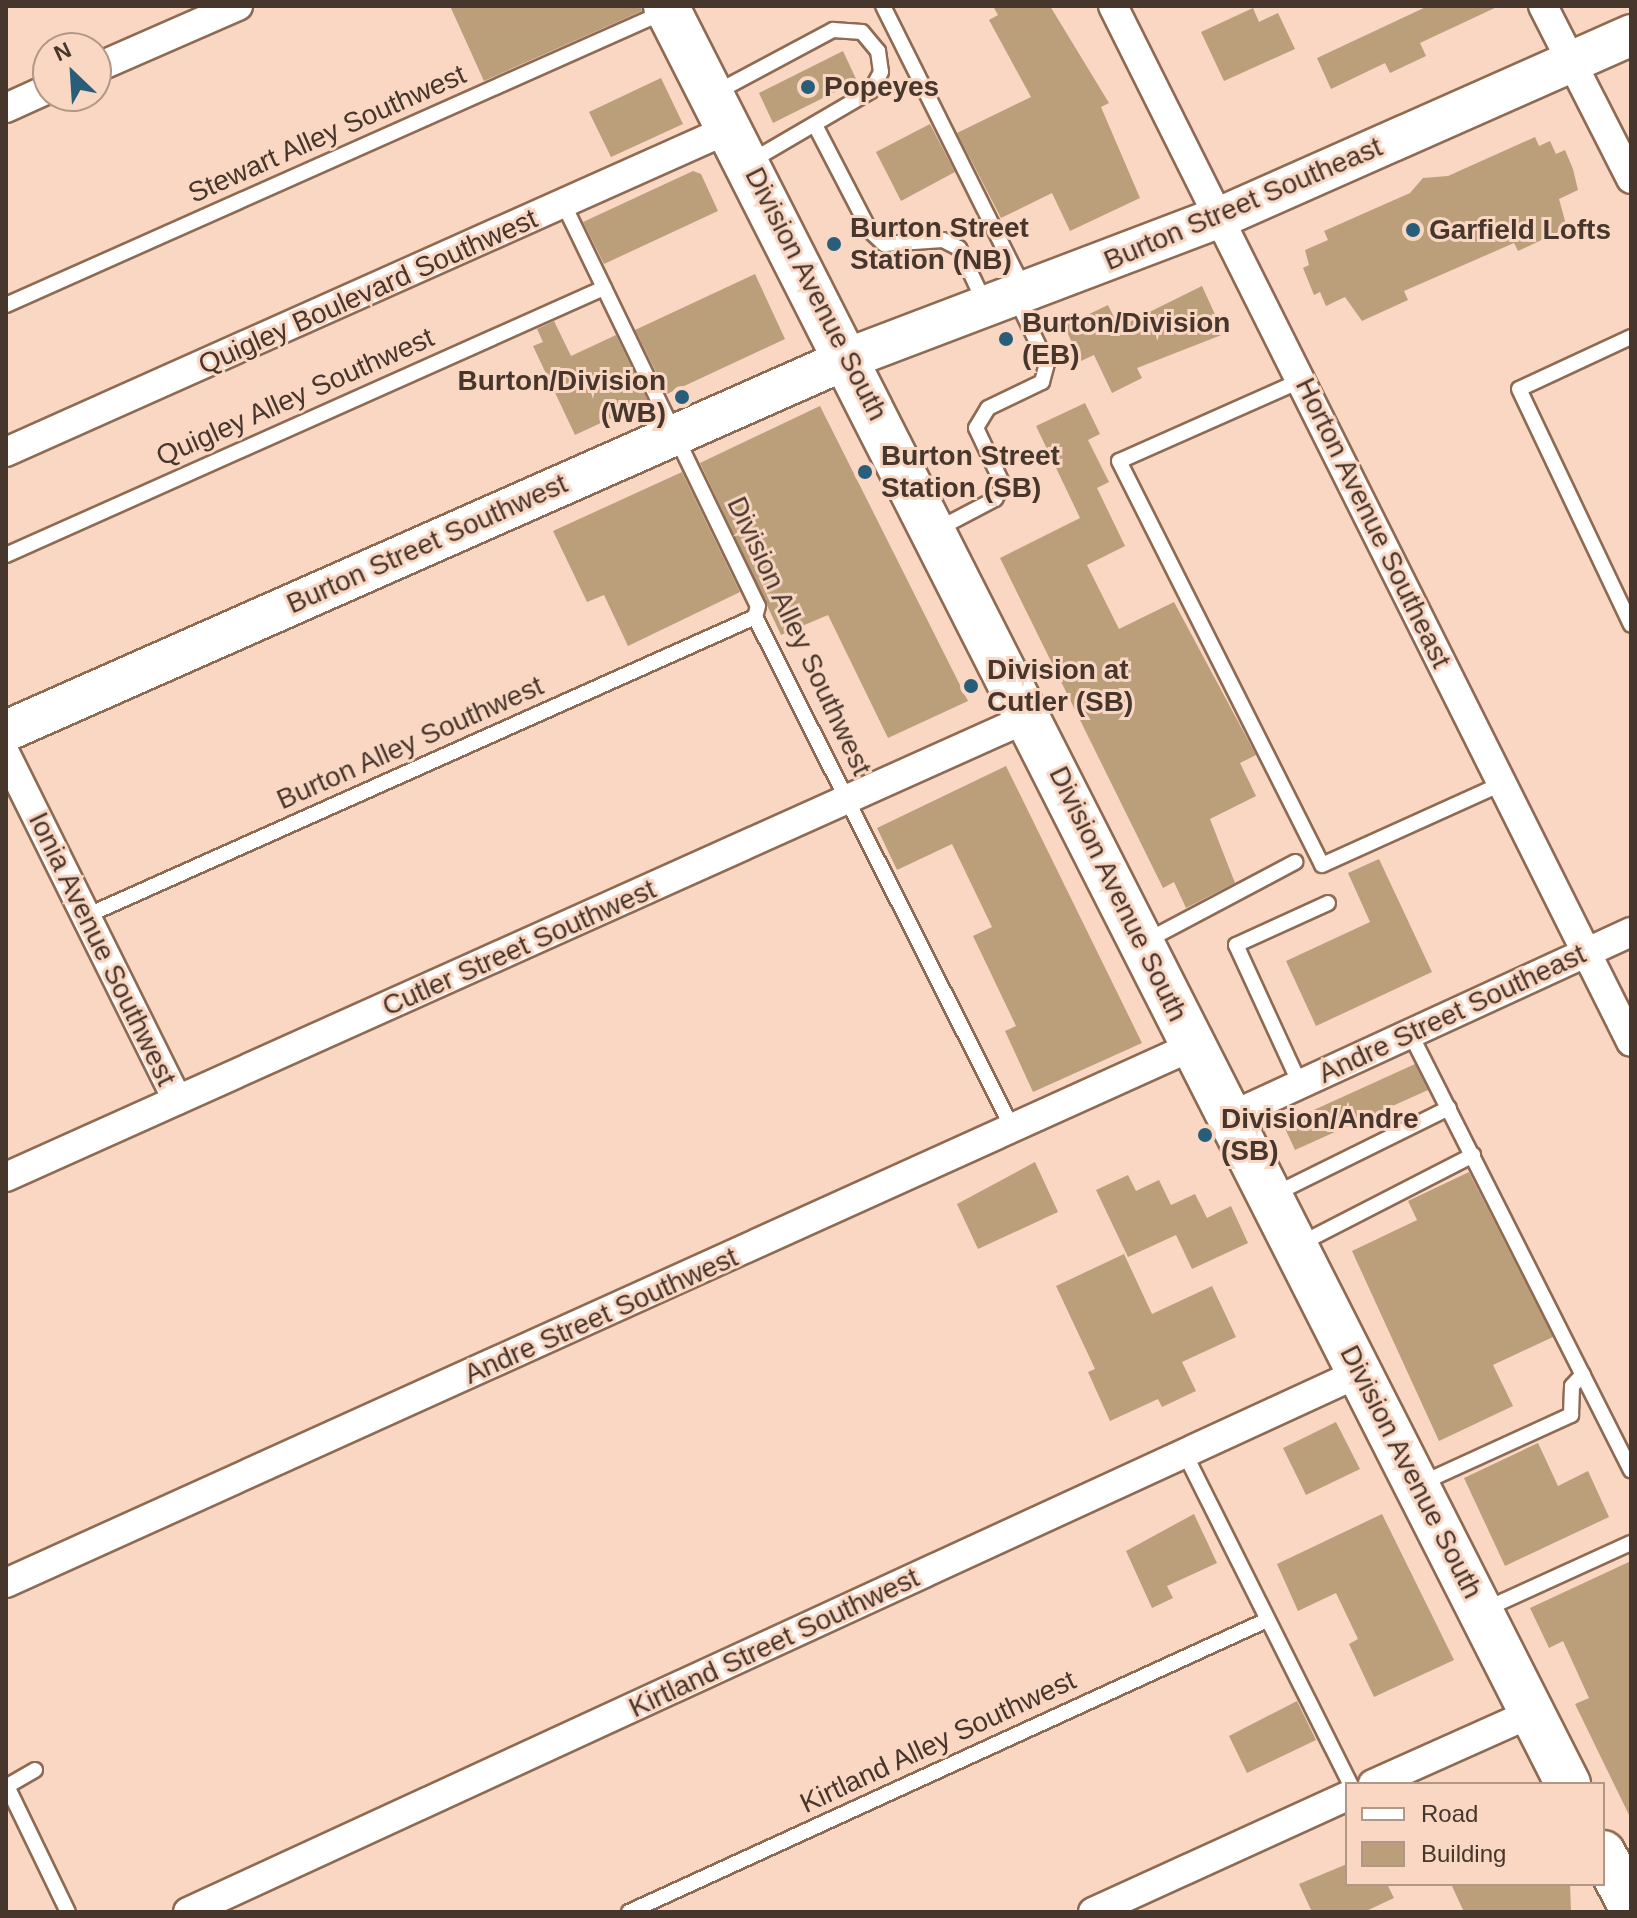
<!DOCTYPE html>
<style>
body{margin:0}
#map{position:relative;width:1637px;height:1918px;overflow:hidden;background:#f9d7c3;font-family:Arial,sans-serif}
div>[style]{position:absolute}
.building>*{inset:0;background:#bb9f7b}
.roads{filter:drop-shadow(2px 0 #8f6a52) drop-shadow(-2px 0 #8f6a52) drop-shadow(0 2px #8f6a52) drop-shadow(0 -2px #8f6a52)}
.service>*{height:14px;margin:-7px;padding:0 7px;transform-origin:7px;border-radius:7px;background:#fff}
.minor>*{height:28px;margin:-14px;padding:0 14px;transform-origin:14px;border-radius:14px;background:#fff}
.secondary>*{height:40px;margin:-20px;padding:0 20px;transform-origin:20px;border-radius:20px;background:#fff}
.primary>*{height:44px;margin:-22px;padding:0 22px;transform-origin:22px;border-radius:22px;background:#fff}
.dots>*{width:22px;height:22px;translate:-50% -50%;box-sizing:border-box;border:4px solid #f9d7c3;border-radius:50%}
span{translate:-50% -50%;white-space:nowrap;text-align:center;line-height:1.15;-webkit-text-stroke:6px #f9d7c3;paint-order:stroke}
.poi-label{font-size:28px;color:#47362c;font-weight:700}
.left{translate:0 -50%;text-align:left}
.right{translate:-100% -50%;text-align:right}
.street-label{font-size:28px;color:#47362c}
.frame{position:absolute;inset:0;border:8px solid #47362c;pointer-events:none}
.legend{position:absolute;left:1345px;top:1782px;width:260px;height:104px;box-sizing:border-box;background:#f9d7c3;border:2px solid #b29787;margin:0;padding:10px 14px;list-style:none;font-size:24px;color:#47362c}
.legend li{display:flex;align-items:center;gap:16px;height:40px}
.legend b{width:40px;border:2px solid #b29787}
.north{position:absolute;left:32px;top:32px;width:80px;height:80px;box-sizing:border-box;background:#f9d7c3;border:2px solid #b29787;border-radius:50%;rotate:335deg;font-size:22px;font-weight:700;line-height:32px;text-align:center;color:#47362c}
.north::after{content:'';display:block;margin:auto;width:28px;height:36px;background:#285e79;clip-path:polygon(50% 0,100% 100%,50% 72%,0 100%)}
</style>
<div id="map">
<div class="building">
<i style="clip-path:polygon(450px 6px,641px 6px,642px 11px,484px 81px)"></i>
<i style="clip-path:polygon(993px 6px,1050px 6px,1109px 103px,1101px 107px,1140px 198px,1070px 231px,1052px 193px,1001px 218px,957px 133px,1031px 97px,989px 20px,998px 15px)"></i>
<i style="clip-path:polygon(1428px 6px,1499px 6px,1420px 43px,1426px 56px,1390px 73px,1385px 63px,1331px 89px,1317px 58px)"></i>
<i style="clip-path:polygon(1253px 8px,1259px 22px,1278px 13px,1295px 49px,1224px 81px,1201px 32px)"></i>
<i style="clip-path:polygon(843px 51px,857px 81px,773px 123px,759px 93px)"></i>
<i style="clip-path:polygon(661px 78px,683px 124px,611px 157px,589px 112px)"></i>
<i style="clip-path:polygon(930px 124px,955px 172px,901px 201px,876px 152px)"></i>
<i style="clip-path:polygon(1535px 137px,1539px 146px,1550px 141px,1556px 154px,1565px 150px,1573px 169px,1578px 190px,1559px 199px,1567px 228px,1518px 251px,1514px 243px,1404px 291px,1408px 300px,1362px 321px,1345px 297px,1326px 306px,1320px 292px,1314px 295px,1303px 268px,1309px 265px,1305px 250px,1328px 240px,1324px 231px,1410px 193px,1423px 178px,1448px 176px)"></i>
<i style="clip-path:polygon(693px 171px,701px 174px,718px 211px,604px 264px,583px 222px)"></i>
<i style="clip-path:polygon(755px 274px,785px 339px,667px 394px,635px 330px)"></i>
<i style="clip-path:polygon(1202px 286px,1224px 334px,1137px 368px,1142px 378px,1112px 393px,1094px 355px,1081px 361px,1064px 326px,1108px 305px,1119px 327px)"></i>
<i style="clip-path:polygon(554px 321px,571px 356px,616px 335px,648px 401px,575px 435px,533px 346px,543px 342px,537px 329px)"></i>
<i style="clip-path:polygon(1085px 403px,1100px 434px,1088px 440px,1109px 482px,1097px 488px,1125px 546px,1087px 565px,1119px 629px,1174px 602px,1256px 755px,1240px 763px,1256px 796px,1210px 819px,1235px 883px,1186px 908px,1174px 882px,1163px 888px,1000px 558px,1080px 518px,1036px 426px)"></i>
<i style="clip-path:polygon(820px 406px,968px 701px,888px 738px,828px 615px,781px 635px,700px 463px)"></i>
<i style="clip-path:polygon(682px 472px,740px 592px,628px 646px,604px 595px,587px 602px,553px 531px)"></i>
<i style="clip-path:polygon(1006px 766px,1142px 1043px,1033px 1092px,1005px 1031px,1016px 1026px,973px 936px,992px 927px,952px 844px,897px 870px,877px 828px)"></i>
<i style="clip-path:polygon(1379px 859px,1432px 972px,1316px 1026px,1286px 961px,1370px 922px,1348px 873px)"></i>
<i style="clip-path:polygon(1415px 1064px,1428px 1090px,1295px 1150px,1283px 1124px)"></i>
<i style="clip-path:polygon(1035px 1162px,1058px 1212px,978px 1249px,957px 1204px)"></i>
<i style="clip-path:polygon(1469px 1172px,1553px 1337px,1493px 1365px,1513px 1406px,1439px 1441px,1352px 1251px,1417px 1220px,1408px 1201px)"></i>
<i style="clip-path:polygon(1128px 1175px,1136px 1191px,1159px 1180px,1171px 1205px,1195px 1194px,1207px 1218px,1231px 1206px,1248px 1243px,1192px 1269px,1176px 1235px,1128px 1257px,1096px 1190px)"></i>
<i style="clip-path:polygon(1124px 1254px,1152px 1314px,1212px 1286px,1236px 1337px,1182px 1362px,1196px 1391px,1162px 1407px,1158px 1399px,1110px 1421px,1088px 1372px,1095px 1369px,1056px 1286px)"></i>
<i style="clip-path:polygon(1336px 1422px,1360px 1469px,1306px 1495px,1283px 1448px)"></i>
<i style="clip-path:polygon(1538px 1443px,1558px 1486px,1588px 1471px,1609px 1517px,1505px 1566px,1464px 1478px)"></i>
<i style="clip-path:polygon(1194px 1514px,1217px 1563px,1167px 1586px,1173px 1598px,1152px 1608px,1126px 1551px)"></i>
<i style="clip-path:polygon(1382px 1514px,1454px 1660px,1374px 1697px,1349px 1644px,1358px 1639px,1336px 1593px,1298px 1611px,1277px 1564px)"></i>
<i style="clip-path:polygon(1631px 1561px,1631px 1819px,1575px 1704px,1589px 1698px,1563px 1641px,1549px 1648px,1530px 1608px)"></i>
<i style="clip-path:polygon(1297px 1701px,1316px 1740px,1247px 1773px,1229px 1736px)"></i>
<i style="clip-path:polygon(1347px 1864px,1347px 1884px,1387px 1884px,1394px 1898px,1364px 1912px,1312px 1912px,1299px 1884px)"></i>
<i style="clip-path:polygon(1451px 1884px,1570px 1884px,1571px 1912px,1464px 1912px)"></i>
</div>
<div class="roads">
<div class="service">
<i style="left:883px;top:6px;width:318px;rotate:63.5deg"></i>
<i style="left:715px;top:93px;width:134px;rotate:-28.1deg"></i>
<i style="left:833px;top:30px;width:29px;rotate:4deg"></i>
<i style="left:862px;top:32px;width:25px;rotate:50deg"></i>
<i style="left:878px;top:51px;width:21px;rotate:82deg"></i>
<i style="left:881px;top:72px;width:21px;rotate:118deg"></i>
<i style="left:871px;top:91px;width:139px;rotate:149.7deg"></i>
<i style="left:815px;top:125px;width:119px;rotate:62.6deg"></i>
<i style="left:870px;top:231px;width:19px;rotate:43deg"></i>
<i style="left:884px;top:244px;width:59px;rotate:-3.9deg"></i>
<i style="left:943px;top:240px;width:18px;rotate:27deg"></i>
<i style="left:959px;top:248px;width:64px;rotate:65deg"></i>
<i style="left:564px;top:205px;width:445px;rotate:64.2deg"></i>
<i style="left:758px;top:606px;width:11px;rotate:105deg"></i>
<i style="left:755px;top:617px;width:573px;rotate:63.26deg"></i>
<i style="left:6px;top:305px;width:720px;rotate:-24deg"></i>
<i style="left:1631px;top:337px;width:123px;rotate:155.1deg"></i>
<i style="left:1519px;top:389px;width:261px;rotate:64.6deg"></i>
<i style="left:1302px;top:380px;width:200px;rotate:156.1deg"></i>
<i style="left:1119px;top:461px;width:452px;rotate:63.3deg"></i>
<i style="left:1322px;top:865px;width:196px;rotate:-24.3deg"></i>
<i style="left:936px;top:530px;width:67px;rotate:-27.7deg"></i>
<i style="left:995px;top:499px;width:16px;rotate:-60deg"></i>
<i style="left:1003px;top:485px;width:63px;rotate:-115.3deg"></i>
<i style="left:976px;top:428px;width:23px;rotate:-59deg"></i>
<i style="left:988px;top:408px;width:60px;rotate:-25.7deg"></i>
<i style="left:1042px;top:382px;width:20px;rotate:-75deg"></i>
<i style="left:1047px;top:363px;width:71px;rotate:-115.8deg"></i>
<i style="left:6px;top:555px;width:655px;rotate:-24.06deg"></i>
<i style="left:86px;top:916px;width:733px;rotate:-24.08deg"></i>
<i style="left:1146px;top:941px;width:169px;rotate:-27.9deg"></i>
<i style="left:1410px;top:1033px;width:490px;rotate:63.2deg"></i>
<i style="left:1300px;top:1084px;width:153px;rotate:-114.7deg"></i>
<i style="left:1236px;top:945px;width:101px;rotate:-24.5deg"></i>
<i style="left:1275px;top:1194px;width:194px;rotate:-26.3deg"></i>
<i style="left:1298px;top:1245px;width:197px;rotate:-27.2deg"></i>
<i style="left:1186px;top:1456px;width:367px;rotate:63.4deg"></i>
<i style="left:1422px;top:1483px;width:164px;rotate:-24.5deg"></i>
<i style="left:1571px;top:1415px;width:29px;rotate:-88deg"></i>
<i style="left:1572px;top:1386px;width:16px;rotate:-47deg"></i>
<i style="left:1486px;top:1609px;width:159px;rotate:-24.5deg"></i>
<i style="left:35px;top:1770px;width:32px;rotate:150deg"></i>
<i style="left:7px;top:1786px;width:140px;rotate:64.2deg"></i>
<i style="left:629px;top:1912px;width:702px;rotate:-24.59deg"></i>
</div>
<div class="minor">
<i style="left:1113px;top:6px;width:1158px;rotate:63.43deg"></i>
<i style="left:1543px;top:6px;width:194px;rotate:63deg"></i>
<i style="left:96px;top:68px;width:155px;rotate:-23.6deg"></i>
<i style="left:6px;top:108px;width:46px;rotate:-24.3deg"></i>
<i style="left:6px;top:452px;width:792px;rotate:-24.07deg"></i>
<i style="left:6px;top:755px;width:385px;rotate:63.6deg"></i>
<i style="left:1231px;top:1116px;width:440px;rotate:-24.7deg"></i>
<i style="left:6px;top:1177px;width:1123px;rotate:-24.19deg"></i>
<i style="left:6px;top:1583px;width:1303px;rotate:-24.34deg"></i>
<i style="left:1373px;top:1784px;width:174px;rotate:-24.1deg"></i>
<i style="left:188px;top:1912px;width:1289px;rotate:-24.72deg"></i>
<i style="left:1093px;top:1912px;width:279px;rotate:-24.5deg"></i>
</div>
<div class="secondary">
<i style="left:6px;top:731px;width:922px;rotate:-23.87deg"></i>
<i style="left:849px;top:358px;width:398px;rotate:-20.8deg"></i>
<i style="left:1221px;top:217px;width:449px;rotate:-23.9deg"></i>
</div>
<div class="primary">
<i style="left:666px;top:6px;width:1994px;rotate:63.1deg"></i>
<i style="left:1603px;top:1853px;width:60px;rotate:62.2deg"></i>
</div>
</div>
<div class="dots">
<i style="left:808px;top:87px;background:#285e79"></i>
<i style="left:1413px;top:230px;background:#285e79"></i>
<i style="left:834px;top:244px;background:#285e79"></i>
<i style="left:1006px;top:339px;background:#285e79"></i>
<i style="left:682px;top:397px;background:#285e79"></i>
<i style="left:865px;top:472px;background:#285e79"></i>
<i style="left:971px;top:686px;background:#285e79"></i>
<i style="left:1205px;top:1135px;background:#285e79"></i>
</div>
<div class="poi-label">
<span class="left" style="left:824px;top:87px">Popeyes</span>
<span class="left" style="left:850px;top:244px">Burton Street<br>Station (NB)</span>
<span class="left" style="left:1429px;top:230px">Garfield Lofts</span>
<span class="left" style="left:1022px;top:339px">Burton/Division<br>(EB)</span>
<span class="right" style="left:666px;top:397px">Burton/Division<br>(WB)</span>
<span class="left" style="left:881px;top:472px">Burton Street<br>Station (SB)</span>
<span class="left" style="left:987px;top:686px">Division at<br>Cutler (SB)</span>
<span class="left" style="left:1221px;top:1135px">Division/Andre<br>(SB)</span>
</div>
<div class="street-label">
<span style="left:327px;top:134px;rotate:-24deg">Stewart Alley Southwest</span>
<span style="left:1243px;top:204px;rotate:-23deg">Burton Street Southeast</span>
<span style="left:368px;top:292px;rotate:-24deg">Quigley Boulevard Southwest</span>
<span style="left:816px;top:294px;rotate:63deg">Division Avenue South</span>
<span style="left:295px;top:397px;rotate:-24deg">Quigley Alley Southwest</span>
<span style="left:1373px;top:523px;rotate:64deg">Horton Avenue Southeast</span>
<span style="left:427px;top:544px;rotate:-24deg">Burton Street Southwest</span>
<span style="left:799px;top:636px;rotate:65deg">Division Alley Southwest</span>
<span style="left:410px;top:743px;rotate:-24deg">Burton Alley Southwest</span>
<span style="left:1118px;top:894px;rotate:64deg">Division Avenue South</span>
<span style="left:519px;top:948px;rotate:-24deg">Cutler Street Southwest</span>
<span style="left:102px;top:949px;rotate:64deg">Ionia Avenue Southwest</span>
<span style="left:1452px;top:1014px;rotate:-25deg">Andre Street Southeast</span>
<span style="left:601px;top:1316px;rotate:-24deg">Andre Street Southwest</span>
<span style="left:1411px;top:1472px;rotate:63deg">Division Avenue South</span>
<span style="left:774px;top:1643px;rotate:-25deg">Kirtland Street Southwest</span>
<span style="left:938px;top:1742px;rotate:-25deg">Kirtland Alley Southwest</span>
</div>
<div class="frame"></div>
<ul class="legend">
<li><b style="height:10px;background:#fff"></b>Road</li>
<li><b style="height:22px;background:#bb9f7b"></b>Building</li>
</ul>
<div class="north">N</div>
</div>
